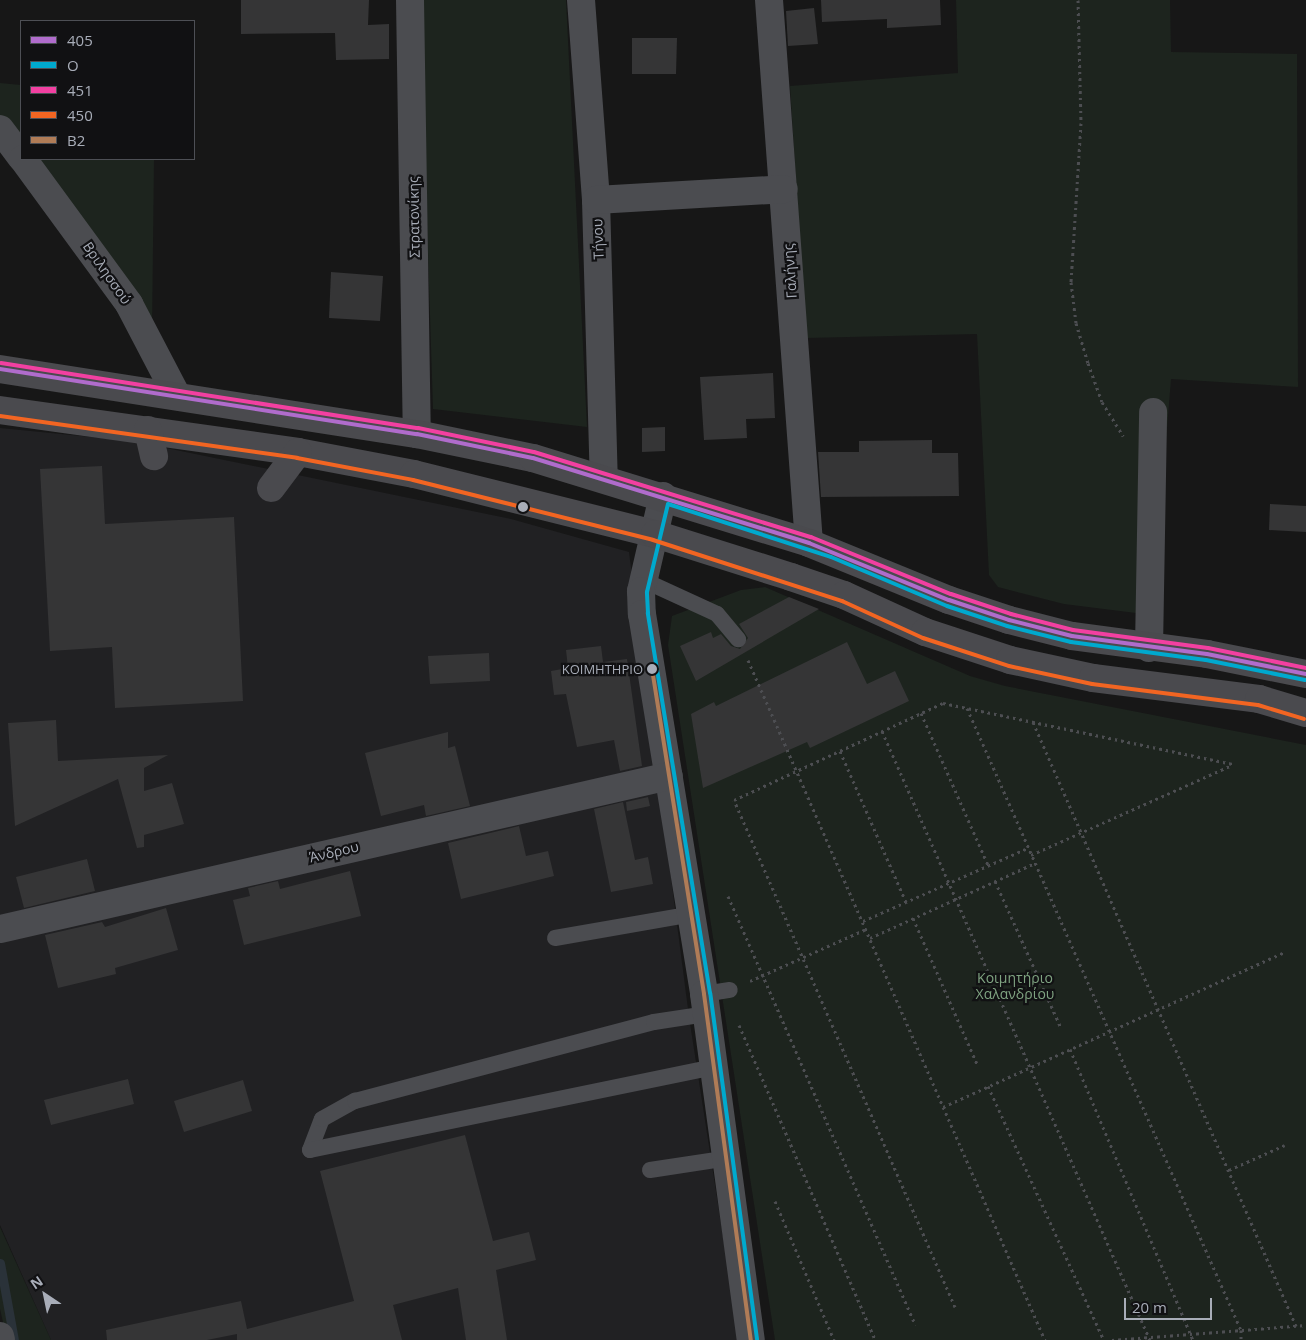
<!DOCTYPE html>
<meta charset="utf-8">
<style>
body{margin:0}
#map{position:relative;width:1306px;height:1340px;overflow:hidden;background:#171717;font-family:"Open Sans",sans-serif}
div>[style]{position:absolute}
.built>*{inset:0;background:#212123}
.green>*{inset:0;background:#1d241e}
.stream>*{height:9px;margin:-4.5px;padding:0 4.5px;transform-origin:4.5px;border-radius:4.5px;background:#2a3239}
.building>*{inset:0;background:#353536}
.path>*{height:3px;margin-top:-1.5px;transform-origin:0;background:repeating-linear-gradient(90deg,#4d4e52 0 2.5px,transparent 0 6.5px)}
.service>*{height:16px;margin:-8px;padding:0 8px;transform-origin:8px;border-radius:8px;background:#4b4c50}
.minor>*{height:28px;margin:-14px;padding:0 14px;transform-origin:14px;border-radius:14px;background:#4b4c50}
.secondary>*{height:28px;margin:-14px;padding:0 14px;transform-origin:14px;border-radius:14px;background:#4a4a4e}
.bus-1>*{height:4px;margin:-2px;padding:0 2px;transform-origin:2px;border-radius:2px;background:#b06ccc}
.bus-2>*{height:4px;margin:-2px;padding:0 2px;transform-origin:2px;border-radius:2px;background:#00a9ce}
.bus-3>*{height:4px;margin:-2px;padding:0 2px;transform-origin:2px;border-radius:2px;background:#f240a1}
.bus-4>*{height:4px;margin:-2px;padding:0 2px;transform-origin:2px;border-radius:2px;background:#f26522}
.bus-5>*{height:4px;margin:-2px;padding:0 2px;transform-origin:2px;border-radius:2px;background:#b07c57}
.dots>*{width:14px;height:14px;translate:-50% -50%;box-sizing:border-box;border:2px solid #111113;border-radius:50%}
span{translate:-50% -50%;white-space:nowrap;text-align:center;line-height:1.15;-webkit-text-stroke:4.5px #111113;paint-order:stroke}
.bus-label{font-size:13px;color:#a8adb8}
.right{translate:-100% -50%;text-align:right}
.street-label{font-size:14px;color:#a8adb8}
.park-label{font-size:14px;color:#7fa381}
.legend{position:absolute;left:20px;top:20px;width:175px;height:140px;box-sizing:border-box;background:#111113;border:1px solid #4d4f55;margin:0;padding:6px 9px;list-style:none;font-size:15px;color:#a8adb8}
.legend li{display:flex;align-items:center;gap:10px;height:25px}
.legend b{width:25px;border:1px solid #4d4f55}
.north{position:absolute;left:20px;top:1270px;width:50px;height:50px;-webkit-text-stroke:4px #111113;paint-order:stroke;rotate:326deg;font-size:14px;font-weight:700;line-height:20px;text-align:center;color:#a8adb8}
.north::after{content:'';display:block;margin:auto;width:18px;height:22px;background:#a8adb8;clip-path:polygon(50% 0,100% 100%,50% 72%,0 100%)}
.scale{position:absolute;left:1124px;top:1298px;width:88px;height:22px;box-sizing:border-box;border:2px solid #a8adb8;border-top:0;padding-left:6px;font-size:15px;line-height:18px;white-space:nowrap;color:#a8adb8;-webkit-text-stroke:4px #111113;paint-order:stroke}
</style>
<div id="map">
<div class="built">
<i style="clip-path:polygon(0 428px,132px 441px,511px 519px,629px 552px,689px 1017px,739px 1340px,51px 1340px,0 1225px)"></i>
</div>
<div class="green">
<i style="clip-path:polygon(420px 0,566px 0,587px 427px,433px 409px)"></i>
<i style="clip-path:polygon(956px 0,1170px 0,1171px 52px,1297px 54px,1298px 387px,1171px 379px,1152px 615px,1064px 604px,998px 587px,989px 575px,977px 334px,806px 338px,790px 86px,958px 73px)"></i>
<i style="clip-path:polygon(0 83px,21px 85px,21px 146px,0 118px)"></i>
<i style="clip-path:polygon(31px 159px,154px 159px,152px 332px)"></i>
<i style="clip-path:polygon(765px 587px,970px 676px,1005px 686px,1306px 745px,1306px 1340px,775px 1340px,668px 645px,672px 616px,741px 590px)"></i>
<i style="clip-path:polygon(0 1227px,51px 1340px,7px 1340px,0 1309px)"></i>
</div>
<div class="stream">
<i style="left:0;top:1263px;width:78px;rotate:79.7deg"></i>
</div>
<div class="building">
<i style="clip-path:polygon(241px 0,369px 0,368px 25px,389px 24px,389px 59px,336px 60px,335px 33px,241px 34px)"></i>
<i style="clip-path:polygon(821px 0,940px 0,941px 25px,887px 28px,887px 19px,822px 22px)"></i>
<i style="clip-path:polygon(814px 8px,818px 44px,788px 46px,786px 11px)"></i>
<i style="clip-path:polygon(632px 38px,677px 38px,676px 74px,632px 74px)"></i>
<i style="clip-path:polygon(331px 272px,383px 276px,380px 321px,329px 318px)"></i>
<i style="clip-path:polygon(773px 373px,775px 418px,746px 419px,747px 438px,704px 440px,700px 377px)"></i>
<i style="clip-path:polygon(665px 427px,665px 451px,642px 452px,642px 428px)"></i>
<i style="clip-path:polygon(932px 440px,932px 453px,958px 453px,959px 496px,821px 497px,818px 452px,859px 452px,859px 441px)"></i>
<i style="clip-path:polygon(102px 466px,105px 524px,234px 517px,243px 701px,115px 708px,112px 647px,50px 651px,40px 469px)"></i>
<i style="clip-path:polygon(1270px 504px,1306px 506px,1306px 532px,1269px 530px)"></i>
<i style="clip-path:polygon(789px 597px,819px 609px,696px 681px,680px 646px,711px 632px,713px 638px,721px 634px,731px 646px,740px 649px,748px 638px,739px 624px)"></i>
<i style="clip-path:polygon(847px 642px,867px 684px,895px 671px,909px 701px,810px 748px,807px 742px,703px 788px,691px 714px,714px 702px,716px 706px)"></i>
<i style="clip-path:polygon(601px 646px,603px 662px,627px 659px,642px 766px,620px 771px,614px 740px,577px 747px,566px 694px,554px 695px,551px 671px,568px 668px,566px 650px)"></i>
<i style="clip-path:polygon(489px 653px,490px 681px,430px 684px,428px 656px)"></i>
<i style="clip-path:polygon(56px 720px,58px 761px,168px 755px,144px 768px,144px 791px,172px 783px,184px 824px,144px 835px,144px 847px,137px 848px,118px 779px,15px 826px,8px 723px)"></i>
<i style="clip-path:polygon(448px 732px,448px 748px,455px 746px,470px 806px,426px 816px,424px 805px,381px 816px,365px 753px)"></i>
<i style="clip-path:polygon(648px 797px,650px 806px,627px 811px,626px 802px)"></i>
<i style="clip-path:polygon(623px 802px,635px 860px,648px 857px,653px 884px,611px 892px,594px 809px)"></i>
<i style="clip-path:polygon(519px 826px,526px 856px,548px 851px,554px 876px,461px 899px,448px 843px)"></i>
<i style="clip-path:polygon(87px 859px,95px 891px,24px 908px,16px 877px)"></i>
<i style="clip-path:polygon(350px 871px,361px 916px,244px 945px,233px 900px,250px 896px,248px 888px,278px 881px,280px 889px)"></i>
<i style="clip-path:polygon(166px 908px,178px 950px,115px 968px,116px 974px,58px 988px,45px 935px,102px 922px,105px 927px)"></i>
<i style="clip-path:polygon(128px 1079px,134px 1104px,51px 1125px,44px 1100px)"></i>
<i style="clip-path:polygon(243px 1080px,252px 1111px,184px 1132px,174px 1101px)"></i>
<i style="clip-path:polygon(465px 1135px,493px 1241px,529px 1232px,536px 1260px,496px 1270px,507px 1340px,466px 1340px,458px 1288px,393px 1305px,402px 1340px,237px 1340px,237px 1334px,207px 1340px,107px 1340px,106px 1330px,241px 1301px,247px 1329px,354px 1301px,320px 1171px)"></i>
</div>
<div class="path">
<i style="left:1078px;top:0;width:123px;rotate:88.6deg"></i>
<i style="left:1081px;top:123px;width:159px;rotate:93.6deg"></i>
<i style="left:1071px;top:282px;width:41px;rotate:83deg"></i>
<i style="left:1076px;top:323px;width:42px;rotate:73.3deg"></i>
<i style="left:1088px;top:363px;width:41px;rotate:70.3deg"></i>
<i style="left:1102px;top:402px;width:40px;rotate:58deg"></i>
<i style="left:748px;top:660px;width:742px;rotate:66.41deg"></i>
<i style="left:967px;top:708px;width:680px;rotate:66.23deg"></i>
<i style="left:1241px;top:1330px;width:10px;rotate:90deg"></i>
<i style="left:921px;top:713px;width:166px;rotate:66.2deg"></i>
<i style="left:1033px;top:722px;width:659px;rotate:66.47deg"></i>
<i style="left:882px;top:731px;width:665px;rotate:66.25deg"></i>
<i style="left:840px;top:751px;width:165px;rotate:66.4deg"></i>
<i style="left:1031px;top:855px;width:220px;rotate:-24.1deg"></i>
<i style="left:995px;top:881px;width:161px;rotate:65.8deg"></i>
<i style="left:728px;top:896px;width:468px;rotate:66.4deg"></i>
<i style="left:913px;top:918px;width:162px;rotate:66.3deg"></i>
<i style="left:863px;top:921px;width:180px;rotate:-23.9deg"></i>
<i style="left:870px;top:938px;width:181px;rotate:-24.4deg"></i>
<i style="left:750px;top:981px;width:127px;rotate:-24.1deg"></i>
<i style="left:739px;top:1025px;width:343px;rotate:66.6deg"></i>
<i style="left:1070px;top:1049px;width:316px;rotate:67.1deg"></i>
<i style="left:988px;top:1086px;width:279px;rotate:65.5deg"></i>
<i style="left:943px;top:1107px;width:375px;rotate:-24.4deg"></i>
<i style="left:1229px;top:1170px;width:61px;rotate:-24.1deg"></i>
<i style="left:775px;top:1201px;width:151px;rotate:67deg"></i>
<i style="left:955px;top:1307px;width:553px;rotate:-113.55deg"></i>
<i style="left:734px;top:800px;width:230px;rotate:-24.9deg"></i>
<i style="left:943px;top:703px;width:296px;rotate:11.9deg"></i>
<i style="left:1112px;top:1340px;width:195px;rotate:-4.4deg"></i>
</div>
<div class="service">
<i style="left:643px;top:580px;width:81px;rotate:24.7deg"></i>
<i style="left:717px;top:614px;width:33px;rotate:50deg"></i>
<i style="left:555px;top:938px;width:139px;rotate:-9.9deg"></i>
<i style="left:704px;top:994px;width:26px;rotate:-9deg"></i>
<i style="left:310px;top:1150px;width:33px;rotate:-69deg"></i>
<i style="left:322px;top:1119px;width:38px;rotate:-29deg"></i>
<i style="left:355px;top:1101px;width:309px;rotate:-14.8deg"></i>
<i style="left:654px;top:1022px;width:54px;rotate:-8.6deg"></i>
<i style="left:310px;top:1150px;width:413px;rotate:-11.6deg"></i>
<i style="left:650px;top:1170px;width:79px;rotate:-8.7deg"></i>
</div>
<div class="minor">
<i style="left:410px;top:0;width:434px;rotate:89.1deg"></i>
<i style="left:581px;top:0;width:201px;rotate:85.7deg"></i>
<i style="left:596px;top:200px;width:279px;rotate:88.4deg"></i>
<i style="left:769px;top:0;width:544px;rotate:85.79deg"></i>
<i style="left:0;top:129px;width:35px;rotate:53deg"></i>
<i style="left:23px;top:159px;width:180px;rotate:53.8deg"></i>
<i style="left:129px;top:304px;width:104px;rotate:62.4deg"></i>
<i style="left:596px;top:200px;width:188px;rotate:-3.3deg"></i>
<i style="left:663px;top:496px;width:98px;rotate:103deg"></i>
<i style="left:641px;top:591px;width:23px;rotate:88deg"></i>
<i style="left:642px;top:614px;width:385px;rotate:80.7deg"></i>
<i style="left:704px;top:994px;width:349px;rotate:82.3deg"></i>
<i style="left:1149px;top:648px;width:236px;rotate:-89deg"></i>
<i style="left:0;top:929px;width:686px;rotate:-12.88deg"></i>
<i style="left:0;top:1336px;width:4px;rotate:76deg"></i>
</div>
<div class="secondary">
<i style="left:0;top:369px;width:422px;rotate:8.9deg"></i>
<i style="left:417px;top:434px;width:118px;rotate:11.7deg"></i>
<i style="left:533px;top:458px;width:289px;rotate:17.1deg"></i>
<i style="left:809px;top:543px;width:151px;rotate:22.2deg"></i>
<i style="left:949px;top:600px;width:63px;rotate:18.4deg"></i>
<i style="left:1009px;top:620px;width:65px;rotate:14.3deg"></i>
<i style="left:1072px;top:636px;width:136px;rotate:7.6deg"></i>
<i style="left:1207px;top:654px;width:101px;rotate:11.4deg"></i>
<i style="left:0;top:410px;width:301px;rotate:8deg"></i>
<i style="left:298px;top:452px;width:118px;rotate:10.7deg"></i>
<i style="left:414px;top:474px;width:248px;rotate:14deg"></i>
<i style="left:655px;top:534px;width:143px;rotate:17.5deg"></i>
<i style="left:791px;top:577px;width:56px;rotate:18.8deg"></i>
<i style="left:844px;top:595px;width:89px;rotate:24.6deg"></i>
<i style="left:925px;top:632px;width:89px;rotate:18.2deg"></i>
<i style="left:1010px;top:660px;width:85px;rotate:12.2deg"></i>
<i style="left:1093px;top:678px;width:167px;rotate:7.2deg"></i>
<i style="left:1259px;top:699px;width:49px;rotate:16.6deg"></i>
<i style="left:148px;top:430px;width:27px;rotate:77deg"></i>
<i style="left:271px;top:488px;width:45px;rotate:-53.1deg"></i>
</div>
<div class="bus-1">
<i style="left:0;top:369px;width:422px;rotate:8.9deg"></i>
<i style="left:417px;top:434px;width:118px;rotate:11.7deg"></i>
<i style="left:533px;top:458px;width:289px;rotate:17.1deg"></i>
<i style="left:809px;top:543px;width:151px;rotate:22.2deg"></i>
<i style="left:949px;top:600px;width:63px;rotate:18.4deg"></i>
<i style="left:1009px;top:620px;width:65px;rotate:14.3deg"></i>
<i style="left:1072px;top:636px;width:136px;rotate:7.6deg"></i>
<i style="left:1207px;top:654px;width:101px;rotate:11.4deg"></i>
</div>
<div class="bus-2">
<i style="left:757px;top:1339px;width:349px;rotate:-97.7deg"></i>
<i style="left:710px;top:993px;width:385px;rotate:-99.3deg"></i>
<i style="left:648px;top:613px;width:21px;rotate:-93deg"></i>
<i style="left:647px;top:592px;width:90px;rotate:-76.6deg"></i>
<i style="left:668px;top:504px;width:171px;rotate:18deg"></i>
<i style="left:831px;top:557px;width:126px;rotate:22.9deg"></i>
<i style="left:947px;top:606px;width:63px;rotate:18.4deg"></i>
<i style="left:1007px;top:626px;width:66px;rotate:14deg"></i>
<i style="left:1071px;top:642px;width:136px;rotate:7.6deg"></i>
<i style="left:1206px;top:660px;width:101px;rotate:11.4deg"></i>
</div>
<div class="bus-3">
<i style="left:1px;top:363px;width:422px;rotate:8.9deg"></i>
<i style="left:418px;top:428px;width:118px;rotate:11.7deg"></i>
<i style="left:534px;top:452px;width:290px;rotate:17.1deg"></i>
<i style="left:811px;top:537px;width:151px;rotate:22.2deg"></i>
<i style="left:951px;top:594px;width:63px;rotate:18.4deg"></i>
<i style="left:1011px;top:614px;width:64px;rotate:14.5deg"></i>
<i style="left:1073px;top:630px;width:136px;rotate:7.6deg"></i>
<i style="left:1208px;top:648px;width:100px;rotate:11.5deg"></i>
</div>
<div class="bus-4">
<i style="left:0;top:416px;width:300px;rotate:8deg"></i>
<i style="left:297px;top:458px;width:118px;rotate:10.7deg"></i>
<i style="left:413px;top:480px;width:247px;rotate:14deg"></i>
<i style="left:653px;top:540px;width:199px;rotate:17.9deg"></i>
<i style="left:842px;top:601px;width:89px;rotate:24.6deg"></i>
<i style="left:923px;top:638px;width:90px;rotate:18deg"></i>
<i style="left:1009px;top:666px;width:85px;rotate:12.2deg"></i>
<i style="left:1092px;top:684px;width:167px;rotate:7.2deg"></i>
<i style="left:1258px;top:705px;width:48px;rotate:16.9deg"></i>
</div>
<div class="bus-5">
<i style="left:652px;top:669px;width:329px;rotate:80.9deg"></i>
<i style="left:704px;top:994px;width:349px;rotate:82.3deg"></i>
</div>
<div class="dots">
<i style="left:523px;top:507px;background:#a8adb8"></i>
<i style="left:652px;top:669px;background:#a8adb8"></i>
</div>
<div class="bus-label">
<span class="right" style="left:643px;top:669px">ΚΟΙΜΗΤΗΡΙΟ</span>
</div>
<div class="street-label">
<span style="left:414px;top:217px;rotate:-91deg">Στρατονίκης</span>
<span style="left:598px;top:239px;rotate:-92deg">Τήνου</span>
<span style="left:790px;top:271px;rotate:-94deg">Γαλήνης</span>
<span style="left:107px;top:273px;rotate:55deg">Βριλησσού</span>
<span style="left:334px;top:852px;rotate:-13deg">Άνδρου</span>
</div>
<div class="park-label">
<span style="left:1015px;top:986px">Κοιμητήριο<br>Χαλανδρίου</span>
</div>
<ul class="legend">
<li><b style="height:6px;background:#b06ccc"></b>405</li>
<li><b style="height:6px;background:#00a9ce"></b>Ο</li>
<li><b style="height:6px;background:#f240a1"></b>451</li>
<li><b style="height:6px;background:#f26522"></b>450</li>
<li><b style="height:6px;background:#b07c57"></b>Β2</li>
</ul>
<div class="north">N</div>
<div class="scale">20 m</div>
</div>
